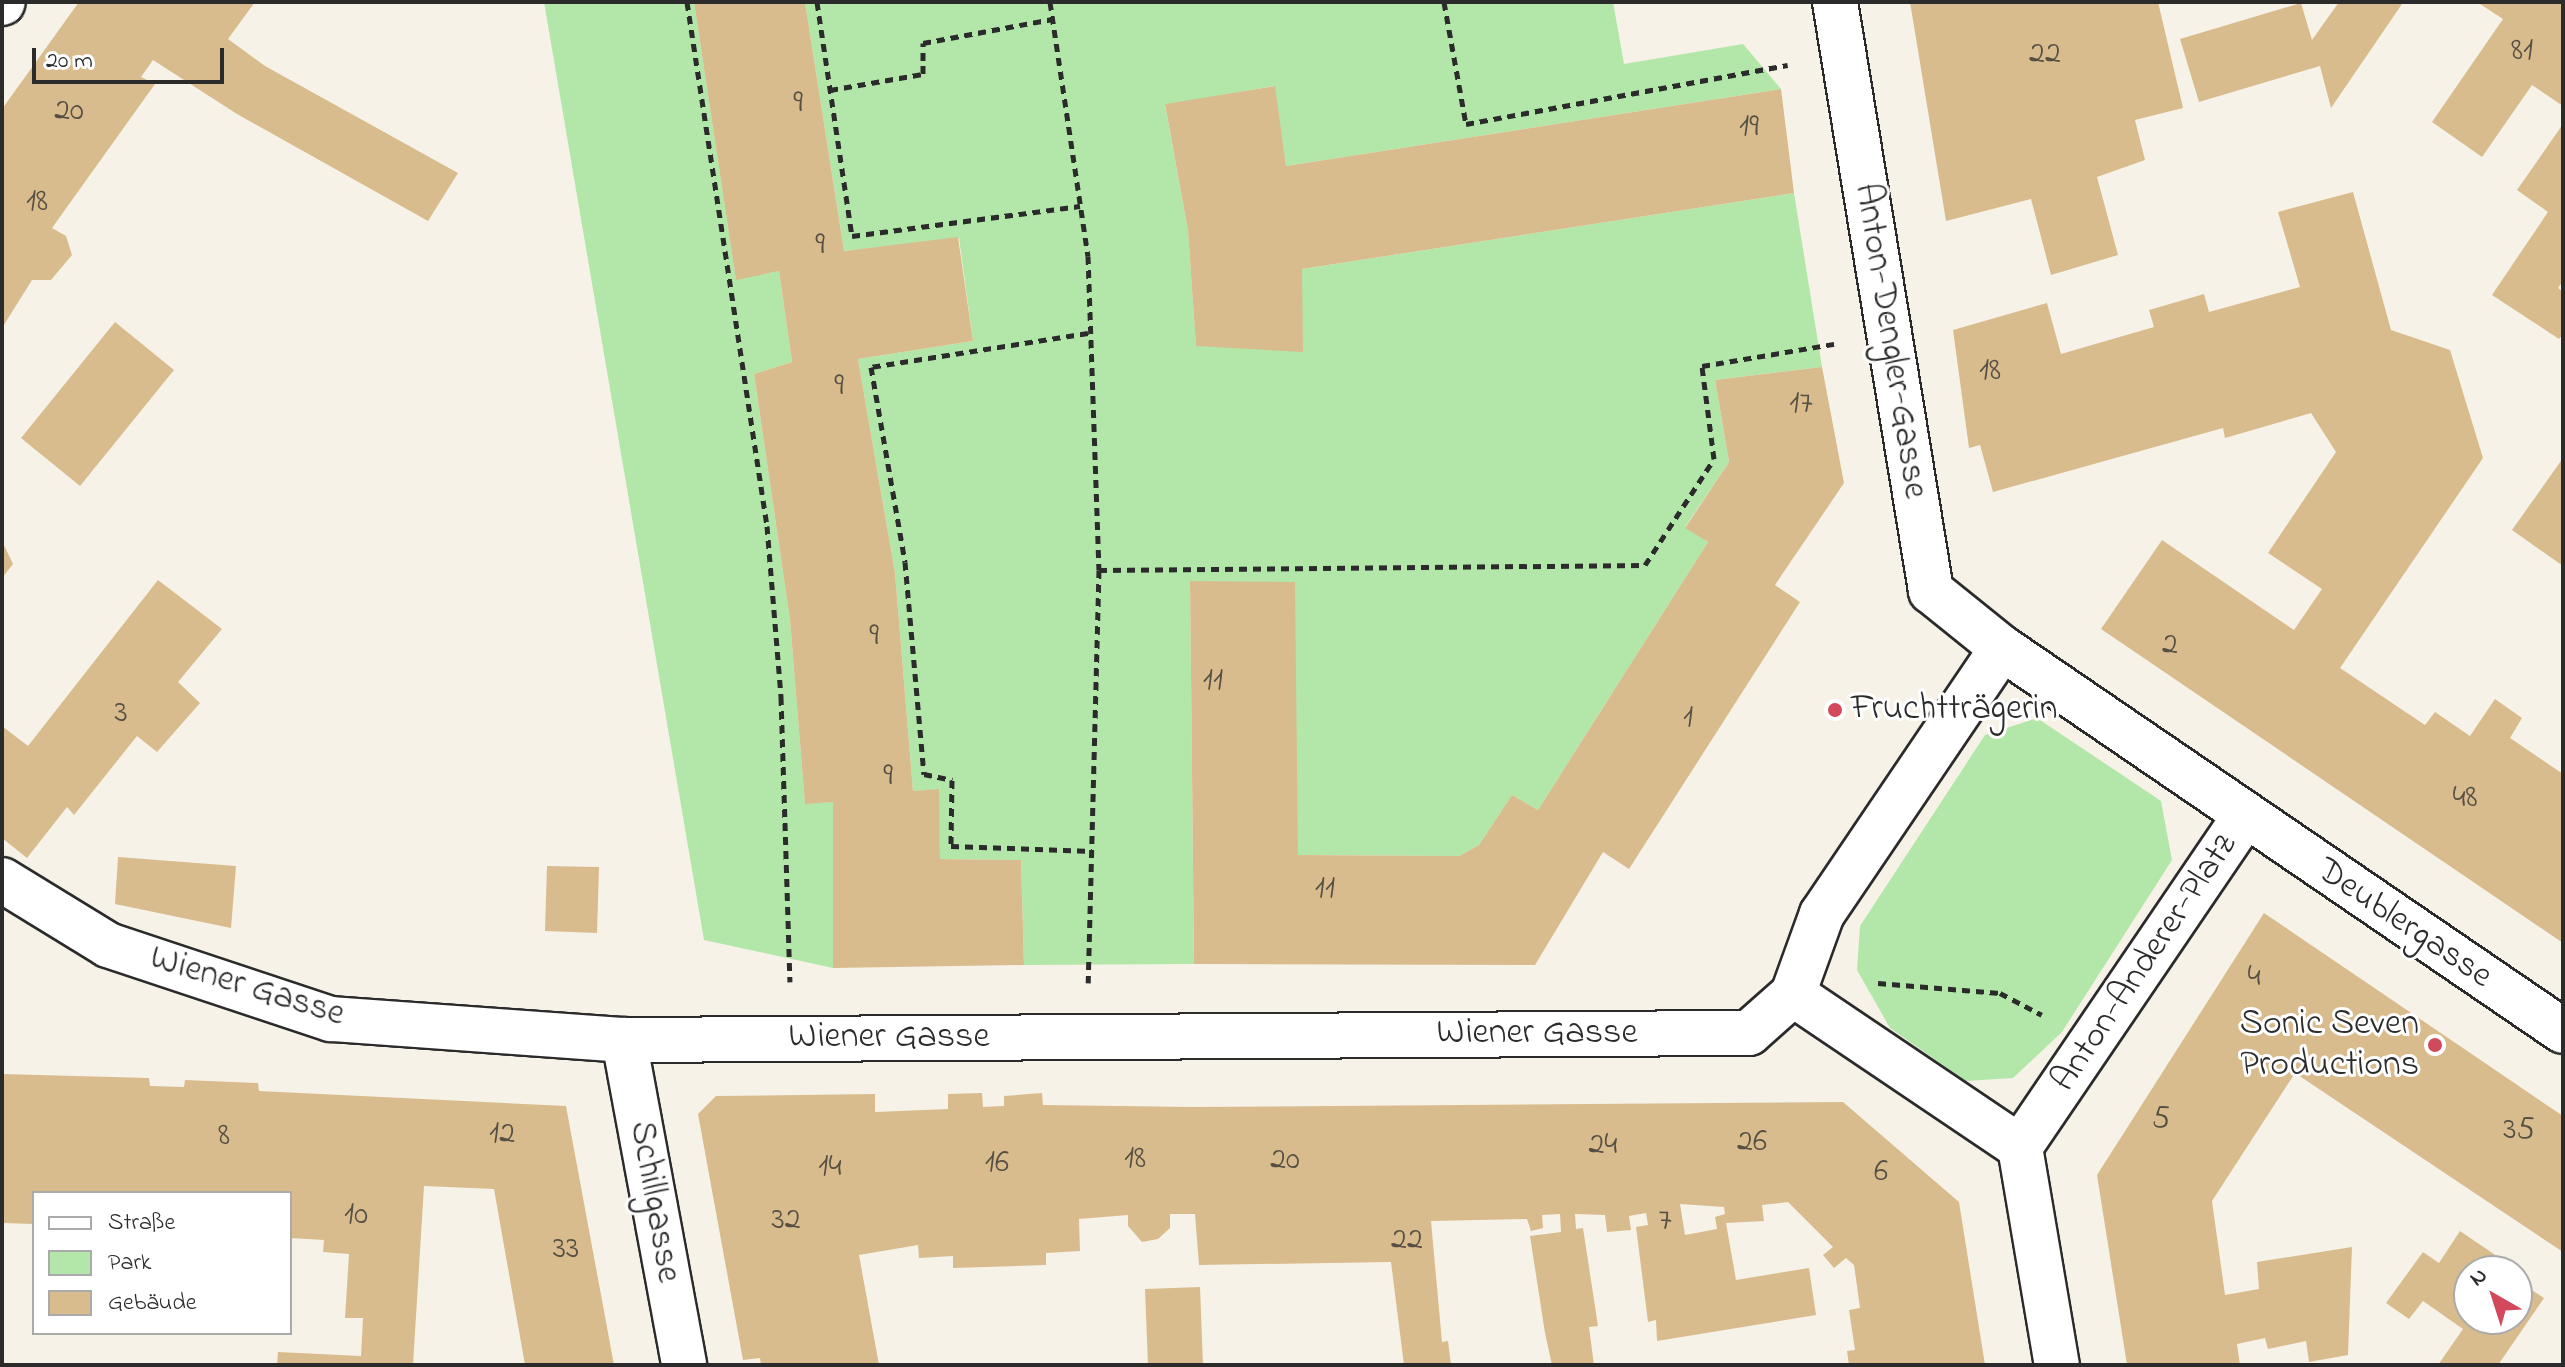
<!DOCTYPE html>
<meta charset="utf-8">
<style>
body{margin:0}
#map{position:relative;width:2565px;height:1367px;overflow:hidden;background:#f7f2e8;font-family:"Indie Flower",sans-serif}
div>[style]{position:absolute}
.green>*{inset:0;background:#b2e7a9}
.building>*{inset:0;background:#d9bc8d}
.path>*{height:5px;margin-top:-2.5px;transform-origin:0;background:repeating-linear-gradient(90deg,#2b2b2b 0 8px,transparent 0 14px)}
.roads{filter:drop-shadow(2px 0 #2b2b2b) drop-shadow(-2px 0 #2b2b2b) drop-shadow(0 2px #2b2b2b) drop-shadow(0 -2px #2b2b2b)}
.street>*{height:44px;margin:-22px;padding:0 22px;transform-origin:22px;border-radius:22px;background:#fff}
.dots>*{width:22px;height:22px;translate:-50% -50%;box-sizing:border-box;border:4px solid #fff;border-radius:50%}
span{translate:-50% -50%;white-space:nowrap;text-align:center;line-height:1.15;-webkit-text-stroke:6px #fff;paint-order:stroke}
.number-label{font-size:32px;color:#564f44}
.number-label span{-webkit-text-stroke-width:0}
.street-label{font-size:36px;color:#2b2b2b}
.poi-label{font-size:36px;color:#2b2b2b}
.left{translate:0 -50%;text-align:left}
.right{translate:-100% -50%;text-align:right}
.frame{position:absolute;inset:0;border:4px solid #2b2b2b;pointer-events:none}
.legend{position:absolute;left:32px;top:1191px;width:260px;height:144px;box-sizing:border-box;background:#fff;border:2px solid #aaa;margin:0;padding:10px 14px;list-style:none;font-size:24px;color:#2b2b2b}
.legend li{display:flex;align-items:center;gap:16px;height:40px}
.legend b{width:40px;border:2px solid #aaa}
.north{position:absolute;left:2453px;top:1255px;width:80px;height:80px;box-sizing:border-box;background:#fff;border:2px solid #aaa;border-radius:50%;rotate:321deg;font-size:22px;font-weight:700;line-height:32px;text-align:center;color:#2b2b2b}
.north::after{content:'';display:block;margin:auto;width:28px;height:36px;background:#d1495b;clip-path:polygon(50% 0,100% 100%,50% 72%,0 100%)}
.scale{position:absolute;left:32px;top:48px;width:192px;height:36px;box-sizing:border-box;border:4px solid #2b2b2b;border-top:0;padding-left:10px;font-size:24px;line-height:28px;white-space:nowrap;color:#2b2b2b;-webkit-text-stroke:6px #fff;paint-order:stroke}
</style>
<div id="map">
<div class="green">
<i style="clip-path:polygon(544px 2px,694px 2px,736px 279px,779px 271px,792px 362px,754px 374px,790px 620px,805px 803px,833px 802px,833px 968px,704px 940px)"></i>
<i style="clip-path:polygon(805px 2px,1613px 2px,1624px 64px,1743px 44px,1781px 89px,1286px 166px,1274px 86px,1165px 105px,1188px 231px,1196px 345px,1302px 351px,1302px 269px,1794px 193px,1822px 367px,1715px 380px,1729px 462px,1685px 527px,1708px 542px,1538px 810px,1512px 795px,1479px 845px,1459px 856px,1298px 855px,1190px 582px,1194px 964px,1024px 965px,1021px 860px,940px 859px,938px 790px,913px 791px,895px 573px,858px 359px,973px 341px,959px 238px,844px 251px)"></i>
<i style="clip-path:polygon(2037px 718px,2161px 801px,2172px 860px,2062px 1032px,2013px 1078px,1966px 1081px,1890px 1028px,1857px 970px,1860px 926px,1985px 735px)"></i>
</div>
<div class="building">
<i style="clip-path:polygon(79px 2px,255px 2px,228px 39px,265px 66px,458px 173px,428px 221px,237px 114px,153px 60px,141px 77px,155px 84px,52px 228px,66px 236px,72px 255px,51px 280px,32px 280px,2px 328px,2px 109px)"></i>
<i style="clip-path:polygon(694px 2px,805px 2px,844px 251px,958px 237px,973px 341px,858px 359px,895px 573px,913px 791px,939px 789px,940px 859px,1021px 860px,1024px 965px,833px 968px,833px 802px,805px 804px,790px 620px,754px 374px,792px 362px,779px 271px,736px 280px)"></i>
<i style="clip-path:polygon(1910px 2px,2158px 2px,2183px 108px,2135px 120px,2145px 160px,2097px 177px,2118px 255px,2051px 275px,2031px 199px,1946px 221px)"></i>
<i style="clip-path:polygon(2339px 2px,2402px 4px,2331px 108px,2320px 66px,2199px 102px,2180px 39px,2301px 3px,2312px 40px)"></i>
<i style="clip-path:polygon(2477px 2px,2563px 2px,2563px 106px,2532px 85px,2482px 157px,2432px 122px,2503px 19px)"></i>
<i style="clip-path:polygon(1275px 86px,1286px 166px,1781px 89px,1794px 193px,1302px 269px,1303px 352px,1196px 346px,1188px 231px,1165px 104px)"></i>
<i style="clip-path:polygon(2563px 124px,2563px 281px,2558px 288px,2563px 292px,2563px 334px,2559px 339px,2492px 295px,2548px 212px,2517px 190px)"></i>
<i style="clip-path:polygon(2353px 192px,2391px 330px,2450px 350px,2483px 458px,2340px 668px,2425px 725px,2435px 712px,2470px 736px,2495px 699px,2522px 718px,2510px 738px,2563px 774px,2563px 943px,2101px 629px,2162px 540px,2294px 630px,2322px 589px,2268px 553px,2336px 452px,2311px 413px,2225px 438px,2223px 428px,1993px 492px,1980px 445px,1969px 448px,1953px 330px,2047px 303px,2061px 354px,2154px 327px,2149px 310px,2204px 294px,2209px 312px,2300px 287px,2278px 212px)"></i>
<i style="clip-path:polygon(115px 322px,174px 370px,80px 486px,21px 438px)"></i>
<i style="clip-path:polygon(1822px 367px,1844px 483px,1775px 585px,1800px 602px,1629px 869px,1603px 852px,1535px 965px,1194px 964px,1190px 581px,1295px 582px,1298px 855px,1459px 856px,1479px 845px,1512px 795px,1538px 810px,1708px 542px,1685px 528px,1729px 462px,1715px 380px)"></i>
<i style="clip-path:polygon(2563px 458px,2563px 566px,2512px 530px)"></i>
<i style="clip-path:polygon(2px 541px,13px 564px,2px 578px)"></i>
<i style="clip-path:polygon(158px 580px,222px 629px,178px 682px,200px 703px,157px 752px,137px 736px,74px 815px,67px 807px,27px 858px,2px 838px,2px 726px,28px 746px)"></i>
<i style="clip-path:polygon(118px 857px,236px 866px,231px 928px,115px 904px)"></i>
<i style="clip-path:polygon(547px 866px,599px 867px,597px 933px,545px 931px)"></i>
<i style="clip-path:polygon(2264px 913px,2563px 1116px,2563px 1252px,2295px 1073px,2212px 1201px,2225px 1295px,2259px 1289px,2257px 1262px,2352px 1247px,2348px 1355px,2309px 1362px,2306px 1341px,2268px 1349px,2265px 1338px,2237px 1344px,2240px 1365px,2127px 1365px,2097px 1175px)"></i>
<i style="clip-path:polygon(2px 1074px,149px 1078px,150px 1086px,184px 1087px,185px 1080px,258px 1083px,259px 1091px,566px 1106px,614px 1365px,525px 1365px,494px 1189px,424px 1186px,413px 1365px,277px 1365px,278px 1352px,361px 1356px,363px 1318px,345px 1318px,349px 1254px,323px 1252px,324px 1240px,290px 1238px,290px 1193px,34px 1193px,34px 1224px,2px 1223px)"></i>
<i style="clip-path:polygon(evenodd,982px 1093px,983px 1107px,1004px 1106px,1004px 1096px,1042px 1093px,1043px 1105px,1194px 1107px,1843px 1102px,1959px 1202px,1985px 1365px,1849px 1365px,1847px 1351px,1855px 1350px,1849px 1310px,1860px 1308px,1854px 1265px,1846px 1258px,1834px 1268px,1823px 1255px,1833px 1247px,1788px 1202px,1762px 1205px,1764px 1221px,1726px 1223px,1736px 1280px,1809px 1268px,1816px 1315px,1657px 1341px,1656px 1320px,1648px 1322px,1636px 1227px,1648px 1225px,1646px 1213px,1629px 1216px,1631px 1230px,1607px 1232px,1605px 1215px,1575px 1214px,1576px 1229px,1583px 1228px,1598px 1326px,1589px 1327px,1594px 1365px,1552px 1365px,1545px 1333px,1530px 1236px,1561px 1232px,1560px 1214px,1542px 1215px,1543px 1228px,1531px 1231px,1527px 1219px,1431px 1221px,1442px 1342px,1448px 1341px,1451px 1365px,1404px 1365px,1391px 1262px,1199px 1265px,1195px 1214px,1170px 1214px,1170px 1228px,1158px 1239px,1142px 1242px,1128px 1226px,1128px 1215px,1079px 1219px,1080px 1251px,1046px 1253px,1046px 1265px,953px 1268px,953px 1256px,919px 1258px,918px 1245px,859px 1255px,879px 1365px,761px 1365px,760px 1358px,743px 1360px,698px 1114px,716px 1096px,875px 1094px,875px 1112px,948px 1109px,948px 1094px,982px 1093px,1680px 1204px,1724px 1207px,1725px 1214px,1715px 1217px,1717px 1229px,1685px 1235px,1680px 1204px)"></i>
<i style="clip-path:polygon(2460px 1231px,2507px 1263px,2501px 1271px,2469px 1271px,2469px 1319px,2517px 1319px,2517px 1280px,2544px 1298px,2498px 1365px,2438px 1365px,2463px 1329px,2423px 1301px,2409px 1319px,2386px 1303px,2423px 1252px,2439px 1263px)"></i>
<i style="clip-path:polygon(1200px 1287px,1203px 1365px,1148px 1365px,1145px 1289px)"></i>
</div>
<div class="path">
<i style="left:687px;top:2px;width:530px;rotate:81.32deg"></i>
<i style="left:767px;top:526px;width:172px;rotate:85.3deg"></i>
<i style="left:781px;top:697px;width:285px;rotate:88.2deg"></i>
<i style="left:817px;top:2px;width:237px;rotate:81.5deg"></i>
<i style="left:852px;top:236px;width:230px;rotate:-7.5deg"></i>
<i style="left:1050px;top:2px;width:257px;rotate:81.5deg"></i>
<i style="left:1088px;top:256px;width:314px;rotate:88deg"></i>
<i style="left:1099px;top:570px;width:413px;rotate:91.5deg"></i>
<i style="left:1444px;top:2px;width:124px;rotate:79.8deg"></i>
<i style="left:1466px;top:124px;width:327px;rotate:-10.4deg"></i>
<i style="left:830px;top:90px;width:94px;rotate:-9.8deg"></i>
<i style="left:923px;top:74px;width:31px;rotate:-90deg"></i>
<i style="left:923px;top:43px;width:132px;rotate:-10.5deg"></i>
<i style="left:1088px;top:333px;width:220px;rotate:171.1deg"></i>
<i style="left:871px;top:367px;width:198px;rotate:80.1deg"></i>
<i style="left:905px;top:562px;width:213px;rotate:84.9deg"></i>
<i style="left:924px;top:774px;width:29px;rotate:12deg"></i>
<i style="left:952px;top:780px;width:66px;rotate:90.9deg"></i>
<i style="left:951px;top:846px;width:141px;rotate:2deg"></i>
<i style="left:1099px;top:570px;width:546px;rotate:-0.52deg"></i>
<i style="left:1645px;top:565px;width:126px;rotate:-56.9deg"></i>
<i style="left:1714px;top:459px;width:94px;rotate:-97.4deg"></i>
<i style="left:1702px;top:366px;width:134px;rotate:-9.5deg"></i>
<i style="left:1878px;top:983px;width:122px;rotate:4.7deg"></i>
<i style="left:2000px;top:993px;width:47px;rotate:27.6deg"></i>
</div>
<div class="roads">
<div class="street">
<i style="left:1835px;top:2px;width:597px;rotate:80.74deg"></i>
<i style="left:1931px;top:591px;width:91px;rotate:38.8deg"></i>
<i style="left:2002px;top:648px;width:679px;rotate:34.32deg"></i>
<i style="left:2px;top:3px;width:1px;rotate:-45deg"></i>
<i style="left:2px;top:880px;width:124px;rotate:31.5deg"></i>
<i style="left:108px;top:945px;width:235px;rotate:18.4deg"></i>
<i style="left:331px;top:1019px;width:294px;rotate:4.1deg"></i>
<i style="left:624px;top:1040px;width:1125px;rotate:-0.36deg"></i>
<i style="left:1749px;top:1033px;width:59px;rotate:-41.6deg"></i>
<i style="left:1793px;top:994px;width:85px;rotate:-70.1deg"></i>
<i style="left:1822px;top:914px;width:321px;rotate:-55.9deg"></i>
<i style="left:1793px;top:994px;width:274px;rotate:34deg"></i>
<i style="left:624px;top:1040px;width:330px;rotate:79.5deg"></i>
<i style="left:2020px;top:1147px;width:400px;rotate:-55.8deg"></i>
<i style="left:2020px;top:1147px;width:221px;rotate:80.4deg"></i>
</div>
</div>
<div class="dots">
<i style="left:1835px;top:710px;background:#d1495b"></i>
<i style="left:2435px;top:1045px;background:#d1495b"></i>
</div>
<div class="number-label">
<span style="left:2522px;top:52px">81</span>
<span style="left:2045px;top:55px">22</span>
<span style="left:798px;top:104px">9</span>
<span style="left:69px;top:112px">20</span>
<span style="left:1749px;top:128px">19</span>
<span style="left:37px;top:203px">18</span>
<span style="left:820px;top:246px">9</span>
<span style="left:1990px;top:372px">18</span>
<span style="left:839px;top:387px">9</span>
<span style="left:1801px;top:405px">17</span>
<span style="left:874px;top:637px">9</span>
<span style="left:2170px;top:646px">2</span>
<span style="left:1213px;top:682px">11</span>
<span style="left:121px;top:714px">3</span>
<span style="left:1688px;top:719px">1</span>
<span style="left:888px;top:777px">9</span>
<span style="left:2465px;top:799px">48</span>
<span style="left:1325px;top:890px">11</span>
<span style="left:2254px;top:978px">4</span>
<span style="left:2161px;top:1120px">5</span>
<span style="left:2519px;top:1131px">35</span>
<span style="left:502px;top:1135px">12</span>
<span style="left:224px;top:1137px">8</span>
<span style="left:1752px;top:1143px">26</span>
<span style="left:1603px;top:1146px">24</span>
<span style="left:1135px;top:1160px">18</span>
<span style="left:1285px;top:1161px">20</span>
<span style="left:997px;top:1164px">16</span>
<span style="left:830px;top:1168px">14</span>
<span style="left:1881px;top:1173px">6</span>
<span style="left:356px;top:1216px">10</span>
<span style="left:786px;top:1221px">32</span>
<span style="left:1665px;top:1222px">7</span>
<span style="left:1407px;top:1241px">22</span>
<span style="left:566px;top:1250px">33</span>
</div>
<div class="street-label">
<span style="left:1890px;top:341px;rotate:81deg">Anton-Dengler-Gasse</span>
<span style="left:2404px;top:924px;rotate:34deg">Deublergasse</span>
<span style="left:2145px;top:963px;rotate:-56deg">Anton-Anderer-Platz</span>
<span style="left:247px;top:987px;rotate:17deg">Wiener Gasse</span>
<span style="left:1537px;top:1034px">Wiener Gasse</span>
<span style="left:889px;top:1038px">Wiener Gasse</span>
<span style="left:654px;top:1202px;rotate:80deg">Schillgasse</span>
</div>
<div class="poi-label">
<span class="left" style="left:1851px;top:710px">Fruchtträgerin</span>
<span class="right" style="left:2419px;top:1045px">Sonic Seven<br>Productions</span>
</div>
<div class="frame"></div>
<ul class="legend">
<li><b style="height:10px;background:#fff"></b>Straße</li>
<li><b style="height:22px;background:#b2e7a9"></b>Park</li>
<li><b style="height:22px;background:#d9bc8d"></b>Gebäude</li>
</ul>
<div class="north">N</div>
<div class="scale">20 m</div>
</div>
